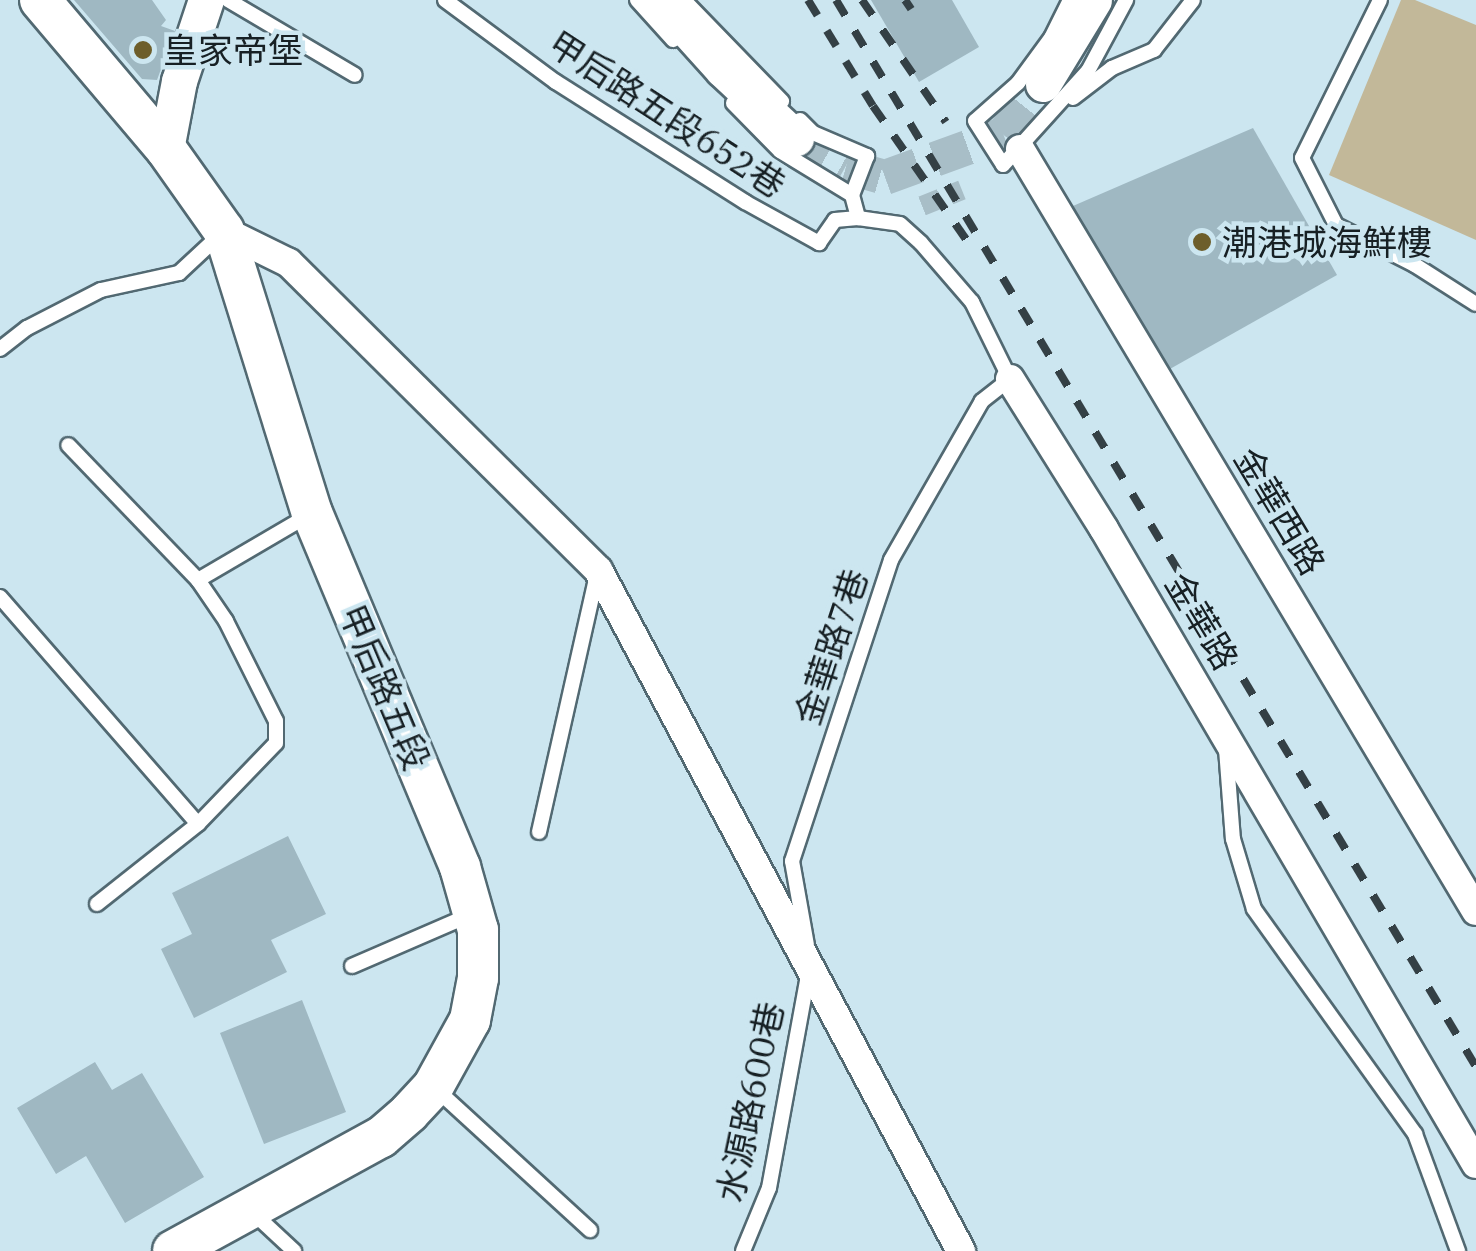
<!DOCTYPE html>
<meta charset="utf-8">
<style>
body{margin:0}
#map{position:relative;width:1476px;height:1251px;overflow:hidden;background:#cce6f0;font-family:"IBM Plex Serif","Noto Sans TC",serif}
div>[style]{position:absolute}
.green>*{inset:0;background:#c2b899}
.building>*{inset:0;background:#9fb8c2}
.pedestrian-tunnel>*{height:20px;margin-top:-10px;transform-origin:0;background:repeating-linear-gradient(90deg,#a8bec7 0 20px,transparent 0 30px)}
.tertiary-tunnel>*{height:35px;margin-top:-17.5px;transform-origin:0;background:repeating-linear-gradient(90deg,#a8bec7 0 35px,transparent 0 53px)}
.roads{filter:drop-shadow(2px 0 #526972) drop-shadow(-2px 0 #526972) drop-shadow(0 2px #526972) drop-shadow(0 -2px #526972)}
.service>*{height:14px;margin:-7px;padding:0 7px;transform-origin:7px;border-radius:7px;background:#fff}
.minor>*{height:28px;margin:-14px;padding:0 14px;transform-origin:14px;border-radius:14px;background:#fff}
.tertiary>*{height:35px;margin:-17.5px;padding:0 17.5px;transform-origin:17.5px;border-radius:17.5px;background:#fff}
.secondary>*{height:40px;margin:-20px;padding:0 20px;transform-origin:20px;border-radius:20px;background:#fff}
.rail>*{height:8px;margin-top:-4px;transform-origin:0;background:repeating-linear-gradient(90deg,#344045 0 18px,transparent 0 36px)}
.dots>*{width:28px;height:28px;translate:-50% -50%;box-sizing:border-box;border:5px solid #cce6f0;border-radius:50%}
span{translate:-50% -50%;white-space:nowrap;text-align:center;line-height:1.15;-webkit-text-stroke:9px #cce6f0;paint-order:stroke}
.poi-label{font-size:35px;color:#172024}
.left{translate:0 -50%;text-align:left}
.street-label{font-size:35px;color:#172024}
</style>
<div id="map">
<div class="green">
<i style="clip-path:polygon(1401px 0,1415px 0,1476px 25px,1476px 240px,1329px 175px)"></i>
</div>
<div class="building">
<i style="clip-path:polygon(74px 0,152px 0,166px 20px,161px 26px,175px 31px,157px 80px,142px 79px)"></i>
<i style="clip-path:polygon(871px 0,952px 0,979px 47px,919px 82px)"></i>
<i style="clip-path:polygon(1253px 128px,1337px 275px,1161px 374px,1066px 209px)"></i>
<i style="clip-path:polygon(288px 836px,326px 914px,271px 940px,287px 972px,194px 1018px,161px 949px,192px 934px,172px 893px)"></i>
<i style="clip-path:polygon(302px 1000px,346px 1112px,264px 1144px,220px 1033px)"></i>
<i style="clip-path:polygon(95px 1062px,112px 1090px,142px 1073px,204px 1177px,125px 1223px,86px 1156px,56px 1174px,17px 1108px)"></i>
</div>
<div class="pedestrian-tunnel">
<i style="left:922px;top:206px;width:43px;rotate:-21.8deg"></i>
</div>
<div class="tertiary-tunnel">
<i style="left:796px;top:138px;width:57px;rotate:29.2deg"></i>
<i style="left:846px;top:166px;width:41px;rotate:15.8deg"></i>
<i style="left:885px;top:177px;width:126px;rotate:-20deg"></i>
<i style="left:1003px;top:134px;width:64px;rotate:-51.3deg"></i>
</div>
<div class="roads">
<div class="service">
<i style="left:228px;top:0;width:147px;rotate:30.6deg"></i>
<i style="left:445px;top:0;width:138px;rotate:36.5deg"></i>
<i style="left:556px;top:82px;width:224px;rotate:32.4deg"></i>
<i style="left:745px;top:202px;width:85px;rotate:29deg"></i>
<i style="left:819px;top:243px;width:28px;rotate:-55deg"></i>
<i style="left:835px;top:220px;width:23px;rotate:-5deg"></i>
<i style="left:637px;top:0;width:54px;rotate:48deg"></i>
<i style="left:684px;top:0;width:141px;rotate:45.9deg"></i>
<i style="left:1070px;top:0;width:42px;rotate:116.6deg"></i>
<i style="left:1051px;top:38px;width:56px;rotate:126.3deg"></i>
<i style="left:1018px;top:83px;width:57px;rotate:138.5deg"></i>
<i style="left:975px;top:121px;width:52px;rotate:57.5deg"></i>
<i style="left:1003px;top:165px;width:127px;rotate:-47.9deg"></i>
<i style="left:1088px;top:71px;width:81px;rotate:-61.8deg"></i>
<i style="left:1380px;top:0;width:176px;rotate:116.3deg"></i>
<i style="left:1302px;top:158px;width:75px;rotate:63.1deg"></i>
<i style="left:1336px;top:225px;width:89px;rotate:26.9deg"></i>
<i style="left:1415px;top:265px;width:72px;rotate:32.6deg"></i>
<i style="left:1073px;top:98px;width:49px;rotate:-37.6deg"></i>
<i style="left:1112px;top:68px;width:46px;rotate:-23.2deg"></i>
<i style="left:1154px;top:50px;width:63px;rotate:-52deg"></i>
<i style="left:733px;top:103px;width:67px;rotate:45.6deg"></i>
<i style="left:780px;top:151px;width:84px;rotate:31.4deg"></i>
<i style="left:800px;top:120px;width:18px;rotate:45deg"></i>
<i style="left:813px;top:133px;width:59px;rotate:23.1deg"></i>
<i style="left:867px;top:156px;width:42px;rotate:111deg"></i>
<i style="left:852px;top:195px;width:24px;rotate:75deg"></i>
<i style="left:858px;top:218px;width:42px;rotate:8.1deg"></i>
<i style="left:900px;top:224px;width:28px;rotate:42deg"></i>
<i style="left:921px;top:243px;width:78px;rotate:49.2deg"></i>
<i style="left:972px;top:302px;width:86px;rotate:63.7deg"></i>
<i style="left:1010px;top:379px;width:36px;rotate:142deg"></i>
<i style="left:982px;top:401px;width:183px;rotate:119.8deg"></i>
<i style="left:891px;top:560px;width:317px;rotate:108.2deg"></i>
<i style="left:792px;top:861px;width:85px;rotate:79.9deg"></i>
<i style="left:0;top:349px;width:34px;rotate:-38deg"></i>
<i style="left:27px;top:328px;width:83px;rotate:-27.2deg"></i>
<i style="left:101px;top:290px;width:80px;rotate:-12.3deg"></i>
<i style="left:179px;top:273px;width:57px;rotate:-42.9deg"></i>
<i style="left:198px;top:580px;width:126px;rotate:-30.4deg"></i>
<i style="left:0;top:597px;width:301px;rotate:48.9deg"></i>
<i style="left:198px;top:824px;width:112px;rotate:-46.1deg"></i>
<i style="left:276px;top:743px;width:22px;rotate:-90deg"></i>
<i style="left:276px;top:721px;width:112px;rotate:-116.6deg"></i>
<i style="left:226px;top:621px;width:50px;rotate:-124.3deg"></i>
<i style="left:198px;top:580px;width:187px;rotate:-133.9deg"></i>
<i style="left:1226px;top:749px;width:90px;rotate:85.6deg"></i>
<i style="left:1233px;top:839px;width:73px;rotate:73.3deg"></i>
<i style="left:1254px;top:909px;width:277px;rotate:54.4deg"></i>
<i style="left:1415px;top:1134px;width:125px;rotate:69.8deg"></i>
<i style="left:539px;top:832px;width:264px;rotate:-77.3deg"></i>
<i style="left:97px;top:904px;width:129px;rotate:-38.4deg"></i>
<i style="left:352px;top:966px;width:129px;rotate:-23.4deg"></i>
<i style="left:436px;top:1089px;width:209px;rotate:42.5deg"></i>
<i style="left:251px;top:1211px;width:59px;rotate:42.9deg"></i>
<i style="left:743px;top:1251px;width:68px;rotate:-67.6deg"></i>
<i style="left:769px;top:1188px;width:221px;rotate:-79.6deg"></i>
</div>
<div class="minor">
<i style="left:1020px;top:149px;width:888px;rotate:59.1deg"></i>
<i style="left:224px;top:231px;width:72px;rotate:26.2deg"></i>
<i style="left:289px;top:263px;width:436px;rotate:44.8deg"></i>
<i style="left:598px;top:570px;width:772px;rotate:61.94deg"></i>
<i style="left:1010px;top:379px;width:177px;rotate:57.9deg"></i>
<i style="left:1104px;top:529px;width:736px;rotate:59.64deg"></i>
</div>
<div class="tertiary">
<i style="left:660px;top:0;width:94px;rotate:48deg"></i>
<i style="left:723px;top:70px;width:100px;rotate:43deg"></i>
<i style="left:1043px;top:84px;width:98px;rotate:-58.7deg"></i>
<i style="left:166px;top:149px;width:69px;rotate:-79.2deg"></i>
<i style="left:179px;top:81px;width:85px;rotate:-71.6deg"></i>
</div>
<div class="secondary">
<i style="left:40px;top:0;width:195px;rotate:49.8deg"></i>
<i style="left:166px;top:149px;width:100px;rotate:54.7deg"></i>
<i style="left:224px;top:231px;width:295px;rotate:72.7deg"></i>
<i style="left:312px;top:513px;width:384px;rotate:67.3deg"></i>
<i style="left:460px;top:867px;width:66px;rotate:74.1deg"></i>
<i style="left:478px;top:930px;width:48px;rotate:90deg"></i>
<i style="left:478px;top:978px;width:43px;rotate:100.8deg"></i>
<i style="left:470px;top:1020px;width:77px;rotate:118.9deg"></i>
<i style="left:433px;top:1087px;width:35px;rotate:133deg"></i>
<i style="left:409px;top:1113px;width:37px;rotate:139deg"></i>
<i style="left:381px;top:1137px;width:237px;rotate:151.3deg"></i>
</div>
</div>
<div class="rail">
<i style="left:808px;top:0;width:124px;rotate:58.5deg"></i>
<i style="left:873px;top:106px;width:166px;rotate:55.1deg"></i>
<i style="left:836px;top:0;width:1244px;rotate:59.04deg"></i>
<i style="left:862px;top:0;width:148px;rotate:55.5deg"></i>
<i style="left:905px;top:0;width:11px;rotate:56deg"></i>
</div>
<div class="dots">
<i style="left:143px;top:50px;background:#6d5e2b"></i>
<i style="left:1202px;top:242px;background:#6d5e2b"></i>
</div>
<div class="poi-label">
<span class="left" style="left:163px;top:50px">皇家帝堡</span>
<span class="left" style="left:1222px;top:242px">潮港城海鮮樓</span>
</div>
<div class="street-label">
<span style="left:667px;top:114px;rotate:33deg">甲后路五段652巷</span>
<span style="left:1280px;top:511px;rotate:59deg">金華西路</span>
<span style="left:1202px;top:621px;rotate:59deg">金華路</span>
<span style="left:831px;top:647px;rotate:-72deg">金華路7巷</span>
<span style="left:385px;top:687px;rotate:67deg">甲后路五段</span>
<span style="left:750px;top:1102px;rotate:-78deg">水源路600巷</span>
</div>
</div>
